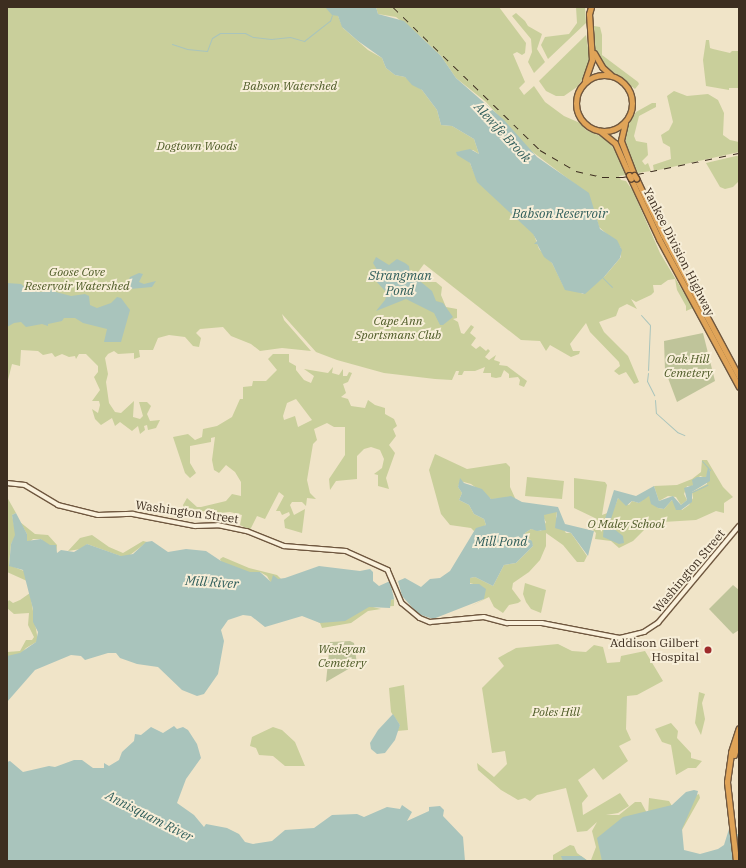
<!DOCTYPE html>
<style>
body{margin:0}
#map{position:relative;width:746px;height:868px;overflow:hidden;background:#f0e4c8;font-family:"IBM Plex Serif",serif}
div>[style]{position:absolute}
.green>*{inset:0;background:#c9cf9b}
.cemetery>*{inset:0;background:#bfc49a}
.water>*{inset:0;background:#a9c4bc}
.stream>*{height:1px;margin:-0.5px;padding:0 0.5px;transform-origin:0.5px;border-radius:0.5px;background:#a9c4bc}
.roads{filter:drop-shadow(1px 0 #6f573f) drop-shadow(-1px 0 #6f573f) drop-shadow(0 1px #6f573f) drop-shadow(0 -1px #6f573f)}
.secondary>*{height:3.5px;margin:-1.75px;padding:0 1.75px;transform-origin:1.75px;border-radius:1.75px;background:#faf1dc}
.highway>*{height:5px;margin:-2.5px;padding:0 2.5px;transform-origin:2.5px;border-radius:2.5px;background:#e0a458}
.highway>.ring{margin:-2.5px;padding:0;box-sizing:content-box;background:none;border:5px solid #e0a458;border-radius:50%}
.rail>*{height:1px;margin-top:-0.5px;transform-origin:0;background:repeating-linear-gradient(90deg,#3d2e20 0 7px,transparent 0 14px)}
.bridges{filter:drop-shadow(1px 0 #5b4430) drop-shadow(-1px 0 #5b4430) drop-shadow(0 1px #5b4430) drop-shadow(0 -1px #5b4430)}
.highway-bridge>*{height:5px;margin:-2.5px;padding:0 2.5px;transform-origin:2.5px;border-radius:2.5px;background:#e0a458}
.dots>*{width:11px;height:11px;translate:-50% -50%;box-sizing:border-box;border:2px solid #f7eed8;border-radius:50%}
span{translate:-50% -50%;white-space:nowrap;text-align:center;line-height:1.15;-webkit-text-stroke:4px #f7eed8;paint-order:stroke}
.park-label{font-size:12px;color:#4d5a26;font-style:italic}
.street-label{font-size:12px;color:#3d2e20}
.poi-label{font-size:12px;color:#3d2e20}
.right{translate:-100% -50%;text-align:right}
.water-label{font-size:13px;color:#2f5d5a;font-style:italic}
.frame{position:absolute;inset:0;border:8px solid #3d2e20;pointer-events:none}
</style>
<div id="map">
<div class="green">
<i style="clip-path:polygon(7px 7px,325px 7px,338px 16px,343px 28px,368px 50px,382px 58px,386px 68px,395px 75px,405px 77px,422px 90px,437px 110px,441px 125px,452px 126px,474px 139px,479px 154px,473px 150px,457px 152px,469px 161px,475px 175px,500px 203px,509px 208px,533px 232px,539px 249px,552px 263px,563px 285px,583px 294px,605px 276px,621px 257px,621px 248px,618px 244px,599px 227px,595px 213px,575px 184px,526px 147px,486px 102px,456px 78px,441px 56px,421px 37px,396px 17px,378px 14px,376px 7px,499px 7px,526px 43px,525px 53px,522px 55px,517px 52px,513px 54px,525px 82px,519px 88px,524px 95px,534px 86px,545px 102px,564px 116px,580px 123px,586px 130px,605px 138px,614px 149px,626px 175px,619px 176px,621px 180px,626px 181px,633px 191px,660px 253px,693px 308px,686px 311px,686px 306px,677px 290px,675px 279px,668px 280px,661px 285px,653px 285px,654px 292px,651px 295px,636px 302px,631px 299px,637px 309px,627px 304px,619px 308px,616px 316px,599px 322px,604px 332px,628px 356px,639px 382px,634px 384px,626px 372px,619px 375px,614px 371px,620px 366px,619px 362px,590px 332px,586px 323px,570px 344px,573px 351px,580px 351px,579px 354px,571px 357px,550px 345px,546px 351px,540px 341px,521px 340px,424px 264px,418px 272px,429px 282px,436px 282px,442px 287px,441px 295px,446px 307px,457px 309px,457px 318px,453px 319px,458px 322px,461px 333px,464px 334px,471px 325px,474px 327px,470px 333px,476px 338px,471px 345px,476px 349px,480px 346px,486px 351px,488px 349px,490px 351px,485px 357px,489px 360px,496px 355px,494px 360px,500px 362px,499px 365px,507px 366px,527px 381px,524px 387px,519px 385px,520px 380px,518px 377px,509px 378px,509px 374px,504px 370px,501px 377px,496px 378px,491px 377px,491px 373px,483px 373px,485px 367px,475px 371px,464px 371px,462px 375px,458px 375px,459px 371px,456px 371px,452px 380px,435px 379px,384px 373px,337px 360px,316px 352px,282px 314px,284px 320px,311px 351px,282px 348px,260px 351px,251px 344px,231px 336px,223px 327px,200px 329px,196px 333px,201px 338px,199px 347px,193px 346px,185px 337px,169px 335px,158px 338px,153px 350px,139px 350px,140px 357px,134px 359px,134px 353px,118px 354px,114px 351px,108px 354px,105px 358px,108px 374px,106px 382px,109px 403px,115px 412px,121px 413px,134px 401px,133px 417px,140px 419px,143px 416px,139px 402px,147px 402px,151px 406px,147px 414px,150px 421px,160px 420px,156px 428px,148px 430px,147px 425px,144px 426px,145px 430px,140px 434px,138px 426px,132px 431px,120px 422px,115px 426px,112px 418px,101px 425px,95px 419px,92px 409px,98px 413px,100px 405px,99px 401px,92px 401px,100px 390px,94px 377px,98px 372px,98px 366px,86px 354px,79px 354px,76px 359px,75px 356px,69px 357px,62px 354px,55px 357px,52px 353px,43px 355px,38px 351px,21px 350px,20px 366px,12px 364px,7px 384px)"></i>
<i style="clip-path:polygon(576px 7px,585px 7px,586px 23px,548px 59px,541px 45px,545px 37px,569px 34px,577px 23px)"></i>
<i style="clip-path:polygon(516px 13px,525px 21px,528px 26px,542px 34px,537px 49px,545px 62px,534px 73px,528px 62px,532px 52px,531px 39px,512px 16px)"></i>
<i style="clip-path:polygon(594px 26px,600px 27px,602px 35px,602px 55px,638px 82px,639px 84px,635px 89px,602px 64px,598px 57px,595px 50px)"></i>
<i style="clip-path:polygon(586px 35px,590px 60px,585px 76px,577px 87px,564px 96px,556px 96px,546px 91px,539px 81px)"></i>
<i style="clip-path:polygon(706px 40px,709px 40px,710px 48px,713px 49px,730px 53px,732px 51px,739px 51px,739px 88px,729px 88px,729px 90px,706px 86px,703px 60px)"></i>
<i style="clip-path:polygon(674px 91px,687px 96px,708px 94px,718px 100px,724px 113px,723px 135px,730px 140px,739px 142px,739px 152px,654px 171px,653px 165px,671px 159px,670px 147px,663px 143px,661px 135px,669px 130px,673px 122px,667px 96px)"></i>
<i style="clip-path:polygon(652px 103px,656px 103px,656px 107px,639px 116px,634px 136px,636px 141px,647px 143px,648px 155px,642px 161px,645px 165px,648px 163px,651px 171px,637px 173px,626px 146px,626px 129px,636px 112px)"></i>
<i style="clip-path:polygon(736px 156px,739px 156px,739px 181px,733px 187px,725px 189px,720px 187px,706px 163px)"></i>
<i style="clip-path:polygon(evenodd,273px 354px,289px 354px,289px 362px,296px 366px,296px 370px,304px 380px,311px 383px,314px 376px,304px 369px,328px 373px,333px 367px,332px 373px,339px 375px,343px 369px,343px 376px,347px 376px,349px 372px,352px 373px,348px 382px,343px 384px,346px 393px,341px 397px,348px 399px,351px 406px,365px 408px,368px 400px,375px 405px,385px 408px,385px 414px,394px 419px,397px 426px,393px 429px,396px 436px,389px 445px,395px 453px,386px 478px,389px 489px,378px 486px,378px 475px,374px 474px,382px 468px,384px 459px,380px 450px,371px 447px,364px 449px,357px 456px,357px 479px,336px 481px,330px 490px,329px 479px,345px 455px,345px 427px,334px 427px,327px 423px,314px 429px,317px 440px,313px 444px,307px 480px,310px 493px,316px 499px,307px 498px,306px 506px,302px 502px,292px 502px,290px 505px,294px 515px,305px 509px,302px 533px,285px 528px,284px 520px,290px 515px,289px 512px,282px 515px,280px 511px,276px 511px,284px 496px,279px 492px,265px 519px,257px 516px,250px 530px,240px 525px,242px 515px,230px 512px,209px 514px,209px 510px,196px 513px,184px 510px,183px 505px,187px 498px,197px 507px,201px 507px,226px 501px,232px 494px,241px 496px,241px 482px,235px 472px,226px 465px,219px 473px,214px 470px,212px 460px,215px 437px,211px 438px,211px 442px,190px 446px,190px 463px,196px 473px,190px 478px,185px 473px,173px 437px,188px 434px,195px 440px,202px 437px,203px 429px,217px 426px,232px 417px,240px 399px,243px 399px,243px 387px,252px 386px,253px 381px,266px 381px,277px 370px,268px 359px,273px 354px,296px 399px,312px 420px,298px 427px,295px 416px,284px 420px,283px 416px,287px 403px,296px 399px)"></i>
<i style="clip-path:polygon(435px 454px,467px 469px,506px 463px,510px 467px,510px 487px,515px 498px,491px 499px,471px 484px,460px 481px,458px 487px,462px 493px,459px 500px,469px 505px,474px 514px,484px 519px,486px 525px,474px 531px,471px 528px,450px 525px,441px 514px,429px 470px)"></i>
<i style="clip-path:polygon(702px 460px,707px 460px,723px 487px,733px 497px,724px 503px,724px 513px,716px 511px,696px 520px,663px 522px,644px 530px,633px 541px,619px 548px,611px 541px,595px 539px,596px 533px,588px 525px,597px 519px,574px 508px,574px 478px,605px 482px,607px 485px,602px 515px,613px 511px,618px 498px,629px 505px,632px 501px,639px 503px,648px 495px,658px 508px,664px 509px,672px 500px,682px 510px,689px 505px,693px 498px,692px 492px,707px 484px,707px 475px,706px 478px,700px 476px,692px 486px,687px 486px,684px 494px,687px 500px,681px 505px,676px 497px,668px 496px,659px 501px,654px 486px,677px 485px,692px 479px,701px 472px)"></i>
<i style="clip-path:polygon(527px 477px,564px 481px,562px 499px,525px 496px)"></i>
<i style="clip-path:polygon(7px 497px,16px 513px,12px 515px,16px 535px,11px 544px,9px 565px,24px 571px,27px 581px,7px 572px)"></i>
<i style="clip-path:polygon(551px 512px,557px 512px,556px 517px,566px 533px,571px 533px,587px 556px,584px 562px,577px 562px,563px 545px,546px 533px,546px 546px,540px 560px,529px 572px,513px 583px,512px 589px,521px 601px,518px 603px,509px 605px,503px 613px,494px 607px,489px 597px,471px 606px,484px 599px,478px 585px,469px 583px,470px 578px,475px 577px,493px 586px,504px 565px,516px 563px,533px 546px,530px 539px,524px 536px,525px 533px,531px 529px,541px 531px,546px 522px,542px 515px)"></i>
<i style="clip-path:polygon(20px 522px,35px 534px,48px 535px,57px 545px,56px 554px,41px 539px,33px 539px,27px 544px,27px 534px)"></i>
<i style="clip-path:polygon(92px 535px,109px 547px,123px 553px,143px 541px,147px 542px,126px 558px,87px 544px,81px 549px,68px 551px,80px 538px)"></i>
<i style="clip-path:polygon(223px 557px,249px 568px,277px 575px,281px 579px,271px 583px,267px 576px,260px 572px,249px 573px,221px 562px,220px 559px)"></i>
<i style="clip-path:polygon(525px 583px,546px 590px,541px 613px,531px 609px,526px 602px,523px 594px)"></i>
<i style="clip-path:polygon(30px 593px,38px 641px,26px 648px,7px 670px,7px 652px,20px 651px,26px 640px,32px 640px,34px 637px,28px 625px,29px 613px,14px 614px,7px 608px,7px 603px,9px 600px,13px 603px,20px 600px)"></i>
<i style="clip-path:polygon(394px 599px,394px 606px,373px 607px,381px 609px,368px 611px,351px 623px,322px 628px,320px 623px,306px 616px,290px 616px,346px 614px)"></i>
<i style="clip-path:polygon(558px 644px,572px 651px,586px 652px,594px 645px,603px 647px,607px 663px,620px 662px,621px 656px,645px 651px,663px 681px,637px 695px,627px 696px,626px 729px,631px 740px,619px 746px,628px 761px,603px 780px,594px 768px,578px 780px,588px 796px,582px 803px,583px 815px,620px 793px,629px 806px,618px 813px,606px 815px,619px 815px,635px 802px,641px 802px,648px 815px,649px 798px,669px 801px,672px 806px,699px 794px,700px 798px,682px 830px,644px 861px,591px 860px,596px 847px,592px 831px,597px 822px,587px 831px,577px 832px,566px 788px,537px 795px,530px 801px,525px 798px,518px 800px,501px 790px,478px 770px,477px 763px,494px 777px,507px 764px,505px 751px,492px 753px,482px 688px,504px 666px,498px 658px,516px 648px)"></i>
<i style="clip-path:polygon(404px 685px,408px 730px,397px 731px,400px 725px,391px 712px,389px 688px)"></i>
<i style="clip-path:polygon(699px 692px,705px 694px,702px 703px,705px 719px,701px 735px,695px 723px)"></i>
<i style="clip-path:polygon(671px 723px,678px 731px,677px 738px,691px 753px,691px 758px,702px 761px,696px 768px,688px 768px,676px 775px,671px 745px,662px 742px,655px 729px)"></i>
<i style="clip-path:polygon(273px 727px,282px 730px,295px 742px,305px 766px,285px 766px,273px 756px,259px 755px,256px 748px,250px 746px,252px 737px)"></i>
<i style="clip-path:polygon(570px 845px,574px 846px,577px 853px,588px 861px,553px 861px,553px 855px)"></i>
</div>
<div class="cemetery">
<i style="clip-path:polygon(703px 333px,715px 381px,677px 402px,665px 370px,664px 341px)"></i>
<i style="clip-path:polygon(733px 585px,739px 590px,739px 630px,733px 634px,709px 609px)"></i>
<i style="clip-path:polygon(350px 641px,354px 643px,357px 664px,326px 682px,330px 642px)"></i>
</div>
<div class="water">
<i style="clip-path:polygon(325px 7px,376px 7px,378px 14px,404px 21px,441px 56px,456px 78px,504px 120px,537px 157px,589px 193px,600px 229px,617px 240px,622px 250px,620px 258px,604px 277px,585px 294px,565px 290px,552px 263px,544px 257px,537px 244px,534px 244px,537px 241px,533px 234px,477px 182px,470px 163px,457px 155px,456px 152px,470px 149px,479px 154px,474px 139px,452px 126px,441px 125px,437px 110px,422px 90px,412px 85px,405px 77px,395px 75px,386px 68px,382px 58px,358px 41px,342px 27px,338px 16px,332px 15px)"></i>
<i style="clip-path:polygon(376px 257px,389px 265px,397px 259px,405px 263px,409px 266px,410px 273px,432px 291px,436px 301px,443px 303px,453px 317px,443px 325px,440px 325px,434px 313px,406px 299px,376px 311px,385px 300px,387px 293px,374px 279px,379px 273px,373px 263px)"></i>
<i style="clip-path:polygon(139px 273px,143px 274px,139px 282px,144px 284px,156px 281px,152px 287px,130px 289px,127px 285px,130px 277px)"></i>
<i style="clip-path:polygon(7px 283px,21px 284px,28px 290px,41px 292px,50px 288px,56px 292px,71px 296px,85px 294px,89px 296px,90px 305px,97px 308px,111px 303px,117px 297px,121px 298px,130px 310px,121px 342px,104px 342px,107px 329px,83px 323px,75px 318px,64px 318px,62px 321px,48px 324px,48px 326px,42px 324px,26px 327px,21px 322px,14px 323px,7px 327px)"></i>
<i style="clip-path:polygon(708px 467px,710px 472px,710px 481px,692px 492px,692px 502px,681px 510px,676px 510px,672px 500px,664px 509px,658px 508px,651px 504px,649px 496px,639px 503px,632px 501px,626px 506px,618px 498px,609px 525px,623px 536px,624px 543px,619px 544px,603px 537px,604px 522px,614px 490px,636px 496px,654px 486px,659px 501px,673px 496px,681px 505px,687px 500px,684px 488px,693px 485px,692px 480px,697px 477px,706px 477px)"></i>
<i style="clip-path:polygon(460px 478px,464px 483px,482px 489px,491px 499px,511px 496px,522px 502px,558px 507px,565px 524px,594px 531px,588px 556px,571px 533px,555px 528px,557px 512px,544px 515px,546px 530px,537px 531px,531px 529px,525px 533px,524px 536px,532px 541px,533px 546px,516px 563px,504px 565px,493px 586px,475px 577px,470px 578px,470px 584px,479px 584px,486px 589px,484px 599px,433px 619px,418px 614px,402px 596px,398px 581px,405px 578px,421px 587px,430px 579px,440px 578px,450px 571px,476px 528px,486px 525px,484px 519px,474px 514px,469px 505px,459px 500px,462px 493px,458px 487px)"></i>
<i style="clip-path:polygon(16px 513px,27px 534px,27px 541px,41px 539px,50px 545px,56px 545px,57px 553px,61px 550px,74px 552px,87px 544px,121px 556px,133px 554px,146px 542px,152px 541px,168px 552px,186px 549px,206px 551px,221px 561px,250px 572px,260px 572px,271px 582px,273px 575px,278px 579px,285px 578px,319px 566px,360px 571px,370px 569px,373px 572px,373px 581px,379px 586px,390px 581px,394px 599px,391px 600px,390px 608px,369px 607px,345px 621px,320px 623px,302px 616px,265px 627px,251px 616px,243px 615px,228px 620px,221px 630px,224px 641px,218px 674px,204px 694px,197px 696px,182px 690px,158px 667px,137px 664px,120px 658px,116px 653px,108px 653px,85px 660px,81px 656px,71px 655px,35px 670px,7px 702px,7px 656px,20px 653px,36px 642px,38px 632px,33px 622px,33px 609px,23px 570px,9px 566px,11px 544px,15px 535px,12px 515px)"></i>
<i style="clip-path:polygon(393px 714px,400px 725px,395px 740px,385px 753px,377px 754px,371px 749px,370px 743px,378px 730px)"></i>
<i style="clip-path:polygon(174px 726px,177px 729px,183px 727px,188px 730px,197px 744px,201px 758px,186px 779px,177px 803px,194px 815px,204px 827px,206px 824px,227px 828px,239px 834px,245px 842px,253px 844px,272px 841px,285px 830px,314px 828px,332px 815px,357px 814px,364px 817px,387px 807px,400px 809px,402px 805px,412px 812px,407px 821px,429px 811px,429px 807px,440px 806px,444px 810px,443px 816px,463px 837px,465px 861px,7px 861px,7px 762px,10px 761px,23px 772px,49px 766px,55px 767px,74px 760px,82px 760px,93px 768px,104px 768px,104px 763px,109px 766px,119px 760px,122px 752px,134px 741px,135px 734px,141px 735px,151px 727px,163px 733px)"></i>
<i style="clip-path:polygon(694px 790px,698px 791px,697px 795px,682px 829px,684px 850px,700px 854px,718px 849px,724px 845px,729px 829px,730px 834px,739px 834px,739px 861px,602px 861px,597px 838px,623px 817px,672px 805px,686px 792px)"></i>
<i style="clip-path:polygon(561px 856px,581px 856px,588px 861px,563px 861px)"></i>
</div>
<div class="stream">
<i style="left:172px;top:44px;width:16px;rotate:18deg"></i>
<i style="left:187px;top:49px;width:20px;rotate:6deg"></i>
<i style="left:207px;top:51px;width:14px;rotate:-69deg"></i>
<i style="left:212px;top:38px;width:9px;rotate:-32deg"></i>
<i style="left:220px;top:33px;width:25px"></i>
<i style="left:245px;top:33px;width:9px;rotate:27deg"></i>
<i style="left:253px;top:37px;width:18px;rotate:6deg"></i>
<i style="left:271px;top:39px;width:19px;rotate:-6deg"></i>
<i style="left:290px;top:37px;width:15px;rotate:16deg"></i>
<i style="left:304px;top:41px;width:33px;rotate:-38deg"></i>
<i style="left:330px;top:21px;width:6px;rotate:-72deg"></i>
<i style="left:602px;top:277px;width:14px;rotate:45deg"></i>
<i style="left:641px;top:315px;width:13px;rotate:48deg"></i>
<i style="left:650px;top:325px;width:45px;rotate:92.5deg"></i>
<i style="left:648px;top:373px;width:8px;rotate:97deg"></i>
<i style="left:647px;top:381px;width:16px;rotate:63deg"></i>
<i style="left:655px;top:400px;width:13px;rotate:86deg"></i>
<i style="left:656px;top:413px;width:28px;rotate:42deg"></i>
<i style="left:677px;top:432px;width:8px;rotate:23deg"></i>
<i style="left:702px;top:461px;width:12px;rotate:48deg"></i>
<i style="left:692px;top:492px;width:17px;rotate:-25deg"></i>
<i style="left:643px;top:499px;width:7px;rotate:-45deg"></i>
</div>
<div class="roads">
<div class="secondary">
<i style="left:7px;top:483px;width:18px;rotate:6deg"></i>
<i style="left:25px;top:485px;width:39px;rotate:31deg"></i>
<i style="left:58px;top:505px;width:41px;rotate:14deg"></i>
<i style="left:98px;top:515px;width:35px;rotate:-2deg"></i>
<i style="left:133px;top:514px;width:63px;rotate:11deg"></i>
<i style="left:195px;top:526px;width:23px;rotate:-2deg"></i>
<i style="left:218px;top:525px;width:30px;rotate:12deg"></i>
<i style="left:247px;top:531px;width:40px;rotate:22deg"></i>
<i style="left:284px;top:546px;width:62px;rotate:4.6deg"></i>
<i style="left:346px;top:551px;width:46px;rotate:24.3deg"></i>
<i style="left:388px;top:570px;width:36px;rotate:67deg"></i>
<i style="left:402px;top:603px;width:23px;rotate:40deg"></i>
<i style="left:420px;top:618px;width:11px;rotate:22deg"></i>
<i style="left:430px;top:622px;width:54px;rotate:-5.3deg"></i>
<i style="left:484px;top:617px;width:24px;rotate:15deg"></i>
<i style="left:507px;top:623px;width:35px"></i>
<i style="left:542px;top:623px;width:79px;rotate:10.9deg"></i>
<i style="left:620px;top:638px;width:25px;rotate:-14deg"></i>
<i style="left:644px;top:632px;width:17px;rotate:-33deg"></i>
<i style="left:658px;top:623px;width:126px;rotate:-50.1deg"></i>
</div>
<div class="highway">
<i style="left:594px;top:53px;width:16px;rotate:60deg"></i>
<i style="left:602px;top:67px;width:12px;rotate:42deg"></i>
<i class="ring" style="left:576px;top:75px;width:51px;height:51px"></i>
<i style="left:585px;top:80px;width:21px;rotate:-71deg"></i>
<i style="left:592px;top:60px;width:46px;rotate:-93.7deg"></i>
<i style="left:589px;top:14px;width:7px;rotate:-74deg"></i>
<i style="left:625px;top:123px;width:18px;rotate:103deg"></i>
<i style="left:621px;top:141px;width:36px;rotate:69deg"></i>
<i style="left:600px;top:131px;width:19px;rotate:39deg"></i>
<i style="left:615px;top:143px;width:35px;rotate:66deg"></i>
<i style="left:636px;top:178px;width:63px;rotate:64.7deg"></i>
<i style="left:663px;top:235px;width:161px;rotate:61.8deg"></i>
<i style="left:631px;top:179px;width:66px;rotate:65deg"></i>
<i style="left:659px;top:239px;width:168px;rotate:61.6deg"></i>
<i style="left:734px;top:755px;width:18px;rotate:-74deg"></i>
<i style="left:736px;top:861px;width:80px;rotate:-96.5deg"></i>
<i style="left:727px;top:782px;width:30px;rotate:-82deg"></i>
<i style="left:731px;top:752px;width:25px;rotate:-72deg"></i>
</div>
</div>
<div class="rail">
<i style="left:393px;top:7px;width:205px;rotate:44.2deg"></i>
<i style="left:540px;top:150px;width:42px;rotate:30.3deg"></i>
<i style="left:576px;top:171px;width:27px;rotate:13deg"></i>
<i style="left:602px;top:177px;width:21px"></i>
<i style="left:623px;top:177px;width:118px;rotate:-11.7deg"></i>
</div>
<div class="bridges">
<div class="highway-bridge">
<i style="left:629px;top:175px;width:4px;rotate:63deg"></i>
<i style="left:634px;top:175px;width:4px;rotate:56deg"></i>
</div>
</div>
<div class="dots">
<i style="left:708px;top:650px;background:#9e2a2b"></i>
</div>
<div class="park-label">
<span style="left:290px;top:86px">Babson Watershed</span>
<span style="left:197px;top:146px">Dogtown Woods</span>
<span style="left:77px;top:279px">Goose Cove<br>Reservoir Watershed</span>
<span style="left:398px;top:328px">Cape Ann<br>Sportsmans Club</span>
<span style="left:688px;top:366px">Oak Hill<br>Cemetery</span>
<span style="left:626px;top:524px">O Maley School</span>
<span style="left:342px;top:656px">Wesleyan<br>Cemetery</span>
<span style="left:556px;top:712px">Poles Hill</span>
</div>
<div class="street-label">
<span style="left:679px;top:252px;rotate:63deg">Yankee Division Highway</span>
<span style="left:187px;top:512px;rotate:8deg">Washington Street</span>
<span style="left:689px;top:571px;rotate:-50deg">Washington Street</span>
</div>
<div class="poi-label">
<span class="right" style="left:699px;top:650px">Addison Gilbert<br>Hospital</span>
</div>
<div class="water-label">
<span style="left:502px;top:133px;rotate:47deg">Alewife Brook</span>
<span style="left:560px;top:214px">Babson Reservoir</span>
<span style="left:400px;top:284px">Strangman<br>Pond</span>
<span style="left:501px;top:542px">Mill Pond</span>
<span style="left:212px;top:583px;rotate:4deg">Mill River</span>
<span style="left:149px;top:817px;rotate:27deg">Annisquam River</span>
</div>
<div class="frame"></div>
</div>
